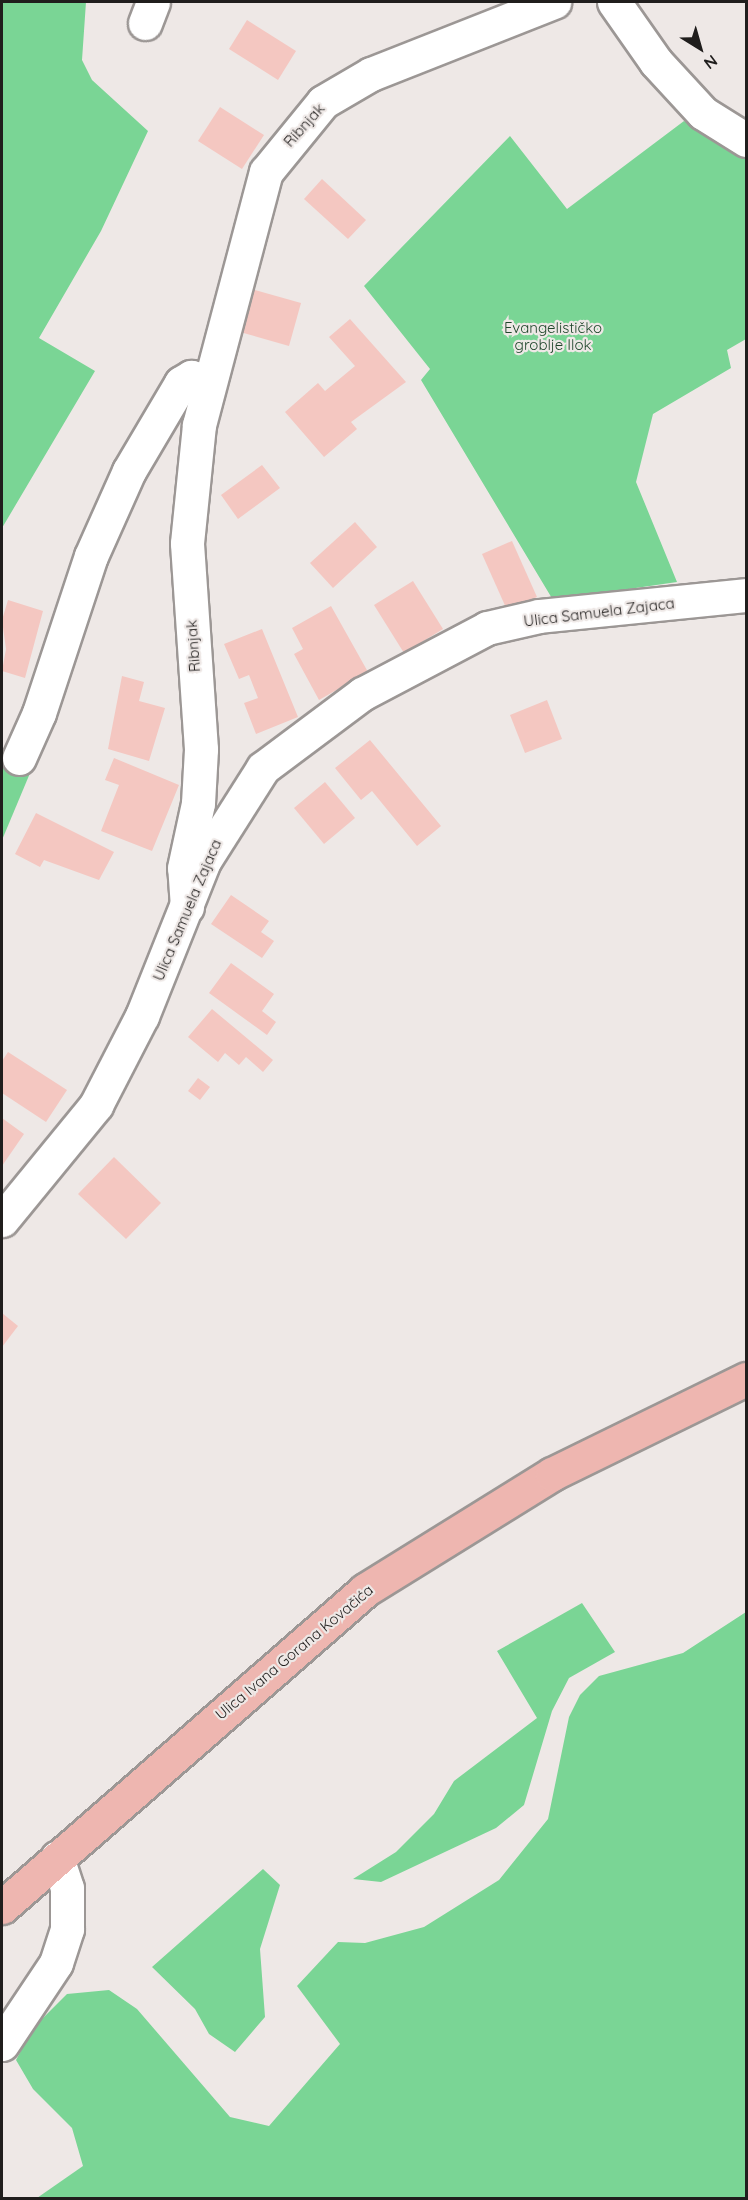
<!DOCTYPE html>
<meta charset="utf-8">
<style>
body{margin:0}
#map{position:relative;width:748px;height:2200px;overflow:hidden;background:#eee8e6;font-family:Quicksand,sans-serif}
div>[style]{position:absolute}
.green>*{inset:0;background:#7ad595}
.building>*{inset:0;background:#f4c7c1}
.roads{filter:drop-shadow(2px 0 #9c9795) drop-shadow(-2px 0 #9c9795) drop-shadow(0 2px #9c9795) drop-shadow(0 -2px #9c9795)}
.minor>*{height:33px;margin:-16.5px;padding:0 16.5px;transform-origin:16.5px;border-radius:16.5px;background:#fff}
.major>*{height:33px;margin:-16.5px;padding:0 16.5px;transform-origin:16.5px;border-radius:16.5px;background:#eeb6b0}
span{translate:-50% -50%;white-space:nowrap;text-align:center;line-height:1.15;-webkit-text-stroke:4.5px #eee8e6;paint-order:stroke}
.street-label{font-size:15px;color:#201e1d}
.park-label{font-size:15px;color:#1f462b}
.frame{position:absolute;inset:0;border:3px solid #201e1d;pointer-events:none}
.north{position:absolute;left:670px;top:18px;width:60px;height:60px;-webkit-text-stroke:4px #eee8e6;paint-order:stroke;rotate:143deg;font-size:16px;font-weight:700;line-height:24px;text-align:center;color:#201e1d}
.north::after{content:'';display:block;margin:auto;width:21px;height:27px;background:#201e1d;clip-path:polygon(50% 0,100% 100%,50% 72%,0 100%)}
</style>
<div id="map">
<div class="green">
<i style="clip-path:polygon(2px 2px,86px 2px,82px 60px,92px 80px,148px 131px,101px 231px,39px 338px,95px 371px,2px 528px)"></i>
<i style="clip-path:polygon(684px 121px,746px 153px,746px 339px,727px 350px,731px 368px,653px 414px,636px 482px,677px 582px,553px 600px,421px 380px,430px 369px,364px 286px,510px 136px,567px 209px)"></i>
<i style="clip-path:polygon(2px 752px,33px 766px,2px 840px)"></i>
<i style="clip-path:polygon(582px 1603px,615px 1652px,569px 1678px,552px 1711px,524px 1805px,496px 1828px,381px 1882px,353px 1879px,396px 1852px,434px 1814px,454px 1781px,537px 1718px,497px 1651px)"></i>
<i style="clip-path:polygon(746px 1612px,746px 2198px,37px 2198px,83px 2166px,72px 2128px,33px 2089px,16px 2060px,33px 2028px,67px 1994px,109px 1990px,137px 2009px,230px 2117px,269px 2126px,340px 2044px,297px 1986px,338px 1942px,365px 1943px,424px 1927px,499px 1880px,548px 1819px,569px 1717px,580px 1695px,599px 1676px,683px 1653px)"></i>
<i style="clip-path:polygon(263px 1869px,280px 1885px,260px 1949px,265px 2017px,235px 2052px,209px 2034px,195px 2009px,152px 1967px)"></i>
</div>
<div class="building">
<i style="clip-path:polygon(247px 20px,296px 51px,278px 80px,229px 49px)"></i>
<i style="clip-path:polygon(220px 107px,264px 135px,242px 169px,198px 141px)"></i>
<i style="clip-path:polygon(322px 179px,366px 220px,348px 239px,304px 199px)"></i>
<i style="clip-path:polygon(251px 289px,301px 303px,289px 346px,240px 332px)"></i>
<i style="clip-path:polygon(350px 319px,406px 382px,351px 422px,357px 429px,324px 457px,285px 412px,318px 383px,325px 391px,355px 366px,329px 337px)"></i>
<i style="clip-path:polygon(262px 465px,280px 488px,238px 519px,221px 495px)"></i>
<i style="clip-path:polygon(355px 522px,377px 547px,333px 588px,310px 563px)"></i>
<i style="clip-path:polygon(512px 541px,537px 597px,507px 610px,482px 554px)"></i>
<i style="clip-path:polygon(413px 581px,443px 629px,404px 653px,374px 605px)"></i>
<i style="clip-path:polygon(8px 600px,43px 611px,25px 678px,2px 671px,6px 649px,2px 620px)"></i>
<i style="clip-path:polygon(331px 606px,368px 672px,319px 700px,294px 654px,303px 649px,292px 628px)"></i>
<i style="clip-path:polygon(262px 629px,298px 717px,256px 734px,244px 703px,258px 698px,249px 675px,239px 679px,224px 644px)"></i>
<i style="clip-path:polygon(122px 676px,144px 682px,139px 701px,165px 708px,149px 761px,108px 749px)"></i>
<i style="clip-path:polygon(547px 700px,562px 739px,525px 753px,510px 715px)"></i>
<i style="clip-path:polygon(370px 740px,441px 826px,417px 846px,372px 791px,361px 800px,335px 768px)"></i>
<i style="clip-path:polygon(114px 758px,179px 785px,152px 851px,101px 831px,119px 785px,105px 780px)"></i>
<i style="clip-path:polygon(325px 782px,355px 818px,324px 844px,294px 808px)"></i>
<i style="clip-path:polygon(36px 813px,114px 852px,99px 880px,44px 860px,40px 867px,15px 854px)"></i>
<i style="clip-path:polygon(231px 895px,269px 921px,261px 932px,274px 941px,262px 958px,211px 924px)"></i>
<i style="clip-path:polygon(231px 963px,274px 994px,262px 1011px,276px 1022px,267px 1035px,209px 993px)"></i>
<i style="clip-path:polygon(212px 1009px,273px 1060px,263px 1072px,246px 1057px,239px 1065px,225px 1053px,218px 1062px,188px 1037px)"></i>
<i style="clip-path:polygon(8px 1052px,67px 1090px,46px 1122px,2px 1093px,2px 1061px)"></i>
<i style="clip-path:polygon(198px 1078px,210px 1087px,200px 1100px,188px 1091px)"></i>
<i style="clip-path:polygon(2px 1118px,24px 1134px,2px 1166px)"></i>
<i style="clip-path:polygon(114px 1157px,161px 1203px,126px 1239px,78px 1194px)"></i>
<i style="clip-path:polygon(2px 1313px,18px 1326px,2px 1347px)"></i>
</div>
<div class="roads">
<div class="minor">
<i style="left:614px;top:2px;width:73px;rotate:55deg"></i>
<i style="left:656px;top:62px;width:69px;rotate:47.3deg"></i>
<i style="left:703px;top:113px;width:51px;rotate:32.1deg"></i>
<i style="left:145px;top:23px;width:22px;rotate:-69deg"></i>
<i style="left:19px;top:758px;width:49px;rotate:-66deg"></i>
<i style="left:39px;top:713px;width:165px;rotate:-71.7deg"></i>
<i style="left:91px;top:556px;width:93px;rotate:-65.9deg"></i>
<i style="left:129px;top:471px;width:102px;rotate:-59.4deg"></i>
<i style="left:181px;top:383px;width:12px;rotate:-31deg"></i>
<i style="left:191px;top:377px;width:18px;rotate:27deg"></i>
<i style="left:187px;top:907px;width:39px;rotate:-94deg"></i>
<i style="left:184px;top:868px;width:66px;rotate:-77.8deg"></i>
<i style="left:198px;top:803px;width:54px;rotate:-86.8deg"></i>
<i style="left:201px;top:749px;width:206px;rotate:-93.9deg"></i>
<i style="left:187px;top:543px;width:119px;rotate:-84.2deg"></i>
<i style="left:199px;top:425px;width:262px;rotate:-75.2deg"></i>
<i style="left:266px;top:172px;width:90px;rotate:-50.8deg"></i>
<i style="left:323px;top:102px;width:56px;rotate:-30.3deg"></i>
<i style="left:371px;top:74px;width:197px;rotate:-21.5deg"></i>
<i style="left:2px;top:1220px;width:149px;rotate:-50.7deg"></i>
<i style="left:96px;top:1105px;width:100px;rotate:-62.7deg"></i>
<i style="left:142px;top:1016px;width:167px;rotate:-68.2deg"></i>
<i style="left:204px;top:861px;width:110px;rotate:-57.6deg"></i>
<i style="left:263px;top:768px;width:124px;rotate:-36.8deg"></i>
<i style="left:362px;top:694px;width:141px;rotate:-27.8deg"></i>
<i style="left:487px;top:628px;width:53px;rotate:-13deg"></i>
<i style="left:539px;top:616px;width:208px;rotate:-5.8deg"></i>
<i style="left:2px;top:2044px;width:97px;rotate:-56.3deg"></i>
<i style="left:56px;top:1963px;width:36px;rotate:-72deg"></i>
<i style="left:67px;top:1929px;width:41px;rotate:-90deg"></i>
<i style="left:67px;top:1888px;width:32px;rotate:-108deg"></i>
</div>
<div class="major">
<i style="left:2px;top:1907px;width:482px;rotate:-41.1deg"></i>
<i style="left:365px;top:1590px;width:220px;rotate:-31.8deg"></i>
<i style="left:552px;top:1474px;width:216px;rotate:-26.1deg"></i>
</div>
</div>
<div class="street-label">
<span style="left:304px;top:125px;rotate:-48deg">Ribnjak</span>
<span style="left:599px;top:612px;rotate:-7deg">Ulica Samuela Zajaca</span>
<span style="left:193px;top:646px;rotate:-94deg">Ribnjak</span>
<span style="left:187px;top:910px;rotate:-67deg">Ulica Samuela Zajaca</span>
<span style="left:294px;top:1652px;rotate:-40deg">Ulica Ivana Gorana Kovačića</span>
</div>
<div class="park-label">
<span style="left:553px;top:336px">Evangelističko<br>groblje Ilok</span>
</div>
<div class="frame"></div>
<div class="north">N</div>
</div>
